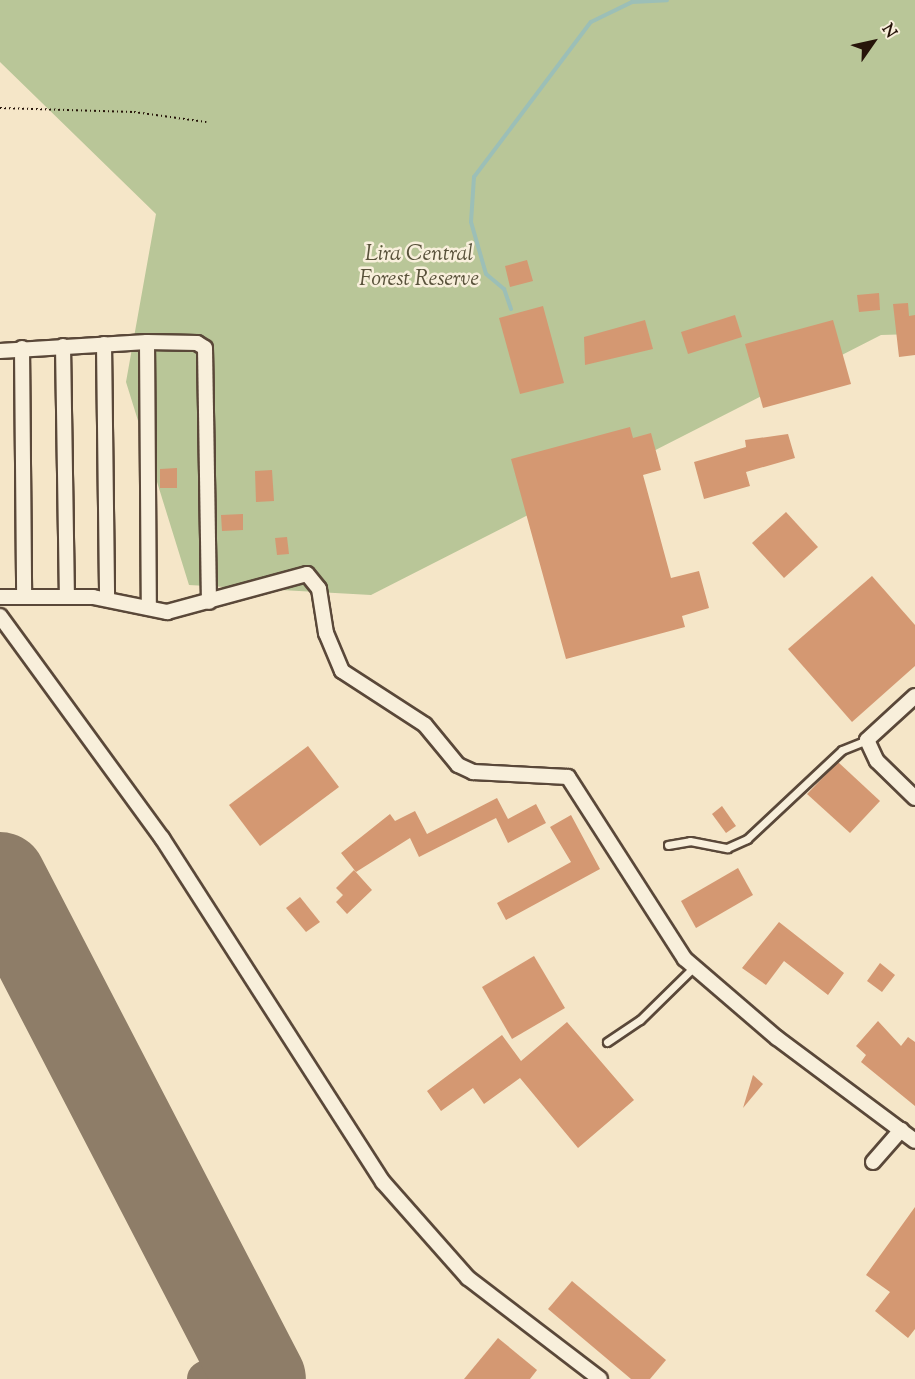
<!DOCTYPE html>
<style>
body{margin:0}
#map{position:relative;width:915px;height:1379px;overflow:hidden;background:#f5e6c8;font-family:"Sorts Mill Goudy",serif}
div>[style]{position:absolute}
.green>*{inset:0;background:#b9c698}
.stream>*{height:4px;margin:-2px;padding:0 2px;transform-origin:2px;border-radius:2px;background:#9cbfb7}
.taxiway>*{height:36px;margin:-18px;padding:0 18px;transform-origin:18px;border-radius:18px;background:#8e7d68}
.runway>*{height:92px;margin:-46px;padding:0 46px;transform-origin:46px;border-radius:46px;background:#8e7d68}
.building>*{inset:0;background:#d49872}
.path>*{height:2px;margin-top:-1px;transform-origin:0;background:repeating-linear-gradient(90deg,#261409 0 1.5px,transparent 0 4.5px)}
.roads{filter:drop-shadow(2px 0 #5a4839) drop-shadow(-2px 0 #5a4839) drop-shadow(0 2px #5a4839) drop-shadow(0 -2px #5a4839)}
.service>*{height:7px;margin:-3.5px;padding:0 3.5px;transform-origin:3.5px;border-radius:3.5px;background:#f8efdb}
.minor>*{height:14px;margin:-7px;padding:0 7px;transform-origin:7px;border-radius:7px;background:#f8efdb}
span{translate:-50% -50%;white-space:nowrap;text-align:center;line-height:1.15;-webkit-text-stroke:5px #f8efdb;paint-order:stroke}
.park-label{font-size:22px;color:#59523b;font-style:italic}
.north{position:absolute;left:843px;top:12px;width:60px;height:60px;-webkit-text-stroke:4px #f8efdb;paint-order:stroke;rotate:56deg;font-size:16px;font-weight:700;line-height:24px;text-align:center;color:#261409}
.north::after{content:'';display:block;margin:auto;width:21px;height:27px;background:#261409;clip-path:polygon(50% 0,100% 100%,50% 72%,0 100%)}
</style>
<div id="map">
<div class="green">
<i style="clip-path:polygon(0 0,915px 0,915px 334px,881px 335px,371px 595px,189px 585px,126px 382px,156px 214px,0 62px)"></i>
</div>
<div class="stream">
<i style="left:511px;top:309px;width:21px;rotate:-109deg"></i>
<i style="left:504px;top:289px;width:23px;rotate:-140deg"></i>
<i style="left:486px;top:274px;width:54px;rotate:-106.1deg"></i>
<i style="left:471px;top:222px;width:45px;rotate:-86.2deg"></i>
<i style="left:474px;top:177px;width:194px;rotate:-53deg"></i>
<i style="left:591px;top:22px;width:46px;rotate:-26deg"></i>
<i style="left:632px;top:2px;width:35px;rotate:-3deg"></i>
</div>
<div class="taxiway">
<i style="left:205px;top:1379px;width:49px;rotate:-29.2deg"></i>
</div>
<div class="runway">
<i style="left:0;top:878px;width:564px;rotate:62.57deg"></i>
</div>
<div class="building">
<i style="clip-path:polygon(527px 260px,533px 281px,510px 287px,505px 266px)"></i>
<i style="clip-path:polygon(879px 293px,880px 310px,859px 312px,857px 295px)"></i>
<i style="clip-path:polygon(908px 303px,909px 316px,915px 315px,915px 355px,899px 357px,893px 304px)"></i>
<i style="clip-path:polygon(543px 306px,564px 383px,520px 394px,499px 318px)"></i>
<i style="clip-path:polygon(735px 315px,742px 337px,688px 354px,681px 332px)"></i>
<i style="clip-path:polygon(645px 320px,653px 349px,585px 365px,584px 337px)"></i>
<i style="clip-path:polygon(833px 320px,851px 384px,763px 408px,745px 344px)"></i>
<i style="clip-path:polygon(630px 427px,633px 438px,651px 433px,661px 470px,643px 475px,671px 578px,699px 571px,709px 608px,682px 616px,685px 627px,566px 659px,511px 459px)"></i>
<i style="clip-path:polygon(788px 434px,795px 458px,746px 472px,750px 486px,704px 499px,694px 462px,746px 447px,745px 440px)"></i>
<i style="clip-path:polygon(177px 468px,177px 488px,160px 488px,160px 469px)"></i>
<i style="clip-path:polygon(272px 470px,274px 501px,256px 502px,255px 471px)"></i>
<i style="clip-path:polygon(786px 512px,818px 547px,784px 578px,752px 543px)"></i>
<i style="clip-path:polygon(243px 514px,243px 530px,222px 531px,221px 515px)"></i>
<i style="clip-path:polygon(287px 537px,289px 554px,277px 555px,275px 538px)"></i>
<i style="clip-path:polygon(872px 576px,915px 625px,915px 666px,852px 722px,788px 649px)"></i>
<i style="clip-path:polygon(308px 746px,339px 787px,260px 846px,229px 805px)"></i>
<i style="clip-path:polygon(838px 762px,880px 801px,850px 833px,807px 794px)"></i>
<i style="clip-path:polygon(497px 798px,508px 819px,536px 804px,546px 823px,508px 843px,496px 818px,419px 857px,410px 838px,356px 872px,341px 853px,390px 814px,395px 821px,415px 811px,427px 834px)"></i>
<i style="clip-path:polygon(722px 806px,736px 826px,726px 833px,712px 814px)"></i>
<i style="clip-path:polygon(571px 815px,600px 869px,506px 920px,497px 903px,571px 862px,550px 827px)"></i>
<i style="clip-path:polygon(738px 868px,753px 895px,696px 928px,681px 901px)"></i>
<i style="clip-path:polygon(354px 870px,372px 890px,347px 914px,336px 902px,343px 895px,336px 888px)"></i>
<i style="clip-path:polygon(300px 897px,320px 922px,306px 932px,286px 908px)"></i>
<i style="clip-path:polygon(779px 922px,844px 973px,828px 995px,784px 961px,766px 985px,742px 968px)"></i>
<i style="clip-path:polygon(534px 956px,565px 1008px,512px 1039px,482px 987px)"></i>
<i style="clip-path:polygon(880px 963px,895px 975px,882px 992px,867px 981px)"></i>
<i style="clip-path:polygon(878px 1021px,901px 1046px,908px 1037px,915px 1042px,915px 1106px,861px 1062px,866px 1055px,856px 1046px)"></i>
<i style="clip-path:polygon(567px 1022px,634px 1100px,578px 1148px,520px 1078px,484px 1104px,473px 1088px,441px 1111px,427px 1091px,502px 1035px,521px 1061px)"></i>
<i style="clip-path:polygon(753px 1075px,763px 1084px,743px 1108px)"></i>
<i style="clip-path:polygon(915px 1207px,915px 1329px,908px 1338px,875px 1311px,890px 1292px,866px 1275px)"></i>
<i style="clip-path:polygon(572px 1281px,666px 1360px,650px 1379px,631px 1379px,548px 1309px)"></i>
<i style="clip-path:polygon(498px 1338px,537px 1370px,530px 1379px,464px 1379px)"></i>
</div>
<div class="path">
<i style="left:0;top:108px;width:134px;rotate:1.7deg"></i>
<i style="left:134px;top:112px;width:73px;rotate:7.9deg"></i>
</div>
<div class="roads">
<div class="service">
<i style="left:668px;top:845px;width:22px;rotate:-10deg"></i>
<i style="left:690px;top:841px;width:38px;rotate:11deg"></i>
<i style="left:727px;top:848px;width:22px;rotate:-24deg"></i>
<i style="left:747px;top:839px;width:130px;rotate:-43.1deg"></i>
<i style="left:842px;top:750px;width:27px;rotate:-22deg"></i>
<i style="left:607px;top:1042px;width:40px;rotate:-34deg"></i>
<i style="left:640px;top:1020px;width:76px;rotate:-44.5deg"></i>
</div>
<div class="minor">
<i style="left:147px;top:342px;width:266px;rotate:89.6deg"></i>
<i style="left:104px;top:344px;width:255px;rotate:89.3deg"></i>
<i style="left:63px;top:346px;width:251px;rotate:89.1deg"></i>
<i style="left:22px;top:348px;width:247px;rotate:89.5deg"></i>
<i style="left:0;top:351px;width:147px;rotate:-3.5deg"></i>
<i style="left:147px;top:342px;width:50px;rotate:1.1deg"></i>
<i style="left:197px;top:343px;width:9px;rotate:32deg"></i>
<i style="left:205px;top:348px;width:254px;rotate:89.1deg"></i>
<i style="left:0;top:597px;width:93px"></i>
<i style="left:93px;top:597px;width:76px;rotate:11.5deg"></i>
<i style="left:167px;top:612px;width:145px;rotate:-15.2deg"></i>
<i style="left:307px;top:574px;width:19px;rotate:51deg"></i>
<i style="left:319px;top:589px;width:45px;rotate:81deg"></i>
<i style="left:326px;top:633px;width:41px;rotate:67.2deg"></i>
<i style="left:342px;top:671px;width:99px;rotate:33deg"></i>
<i style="left:425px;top:725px;width:52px;rotate:50.5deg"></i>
<i style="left:458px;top:765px;width:17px;rotate:25deg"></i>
<i style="left:473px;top:772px;width:95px;rotate:3deg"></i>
<i style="left:568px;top:777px;width:216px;rotate:57.3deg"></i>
<i style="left:685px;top:959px;width:121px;rotate:40.7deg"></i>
<i style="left:777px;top:1038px;width:172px;rotate:36.7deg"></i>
<i style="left:0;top:616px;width:275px;rotate:53.9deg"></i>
<i style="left:162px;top:838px;width:409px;rotate:57.3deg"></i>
<i style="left:383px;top:1182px;width:128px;rotate:48.5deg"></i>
<i style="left:468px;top:1278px;width:166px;rotate:37.4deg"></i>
<i style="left:915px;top:696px;width:65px;rotate:137.5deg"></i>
<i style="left:867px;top:740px;width:23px;rotate:65deg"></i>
<i style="left:877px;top:761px;width:53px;rotate:44.2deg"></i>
<i style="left:873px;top:1162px;width:43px;rotate:-48.8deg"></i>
</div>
</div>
<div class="park-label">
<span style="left:419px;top:268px">Lira Central<br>Forest Reserve</span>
</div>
<div class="north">N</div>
</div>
